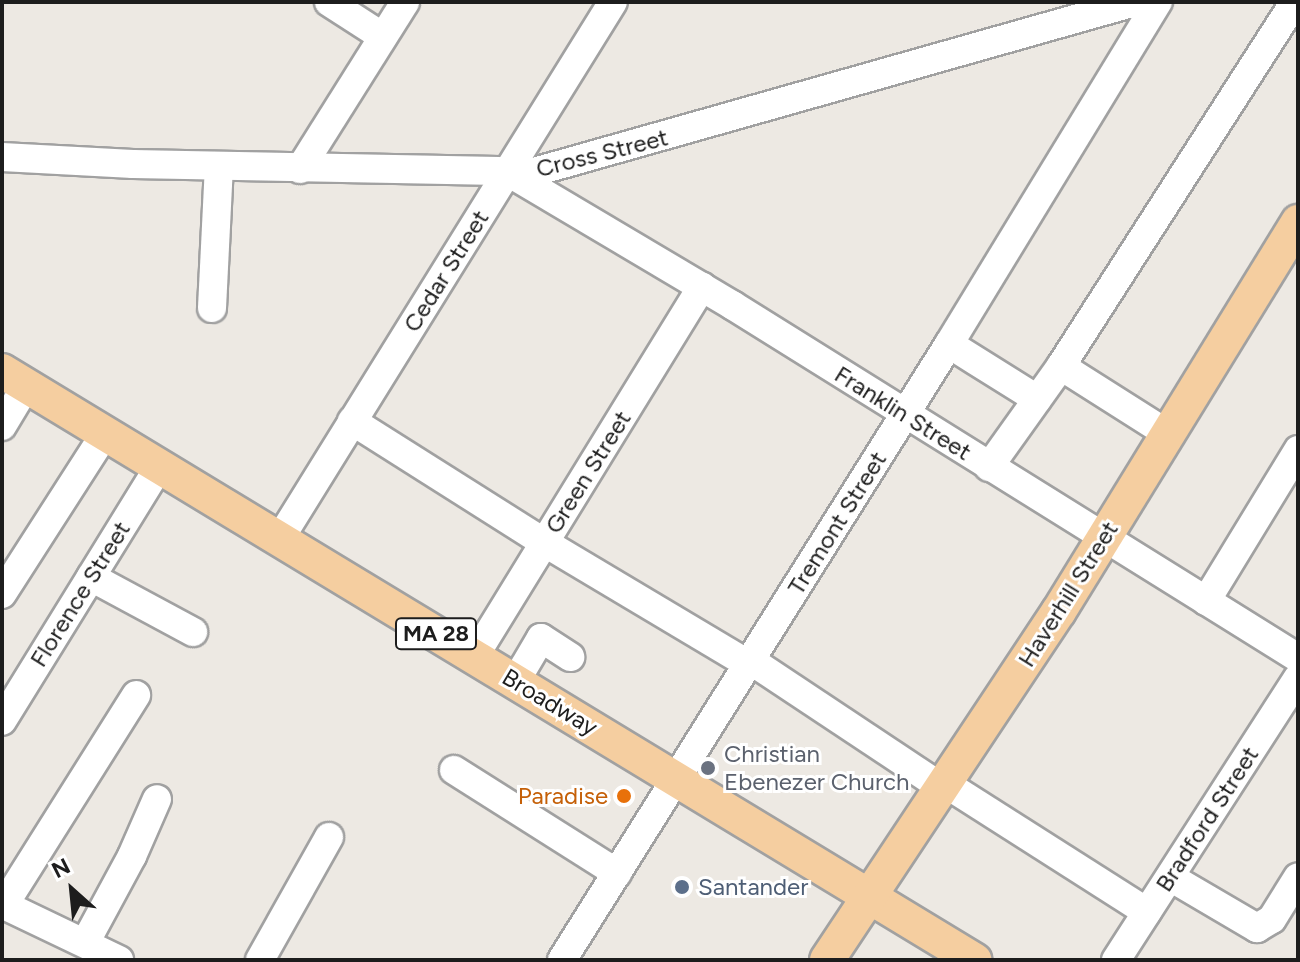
<!DOCTYPE html>
<style>
body{margin:0}
#map{position:relative;width:1300px;height:962px;overflow:hidden;background:#ede9e3;font-family:Figtree,sans-serif}
div>[style]{position:absolute}
.roads{filter:drop-shadow(2px 0 #a1a1a1) drop-shadow(-2px 0 #a1a1a1) drop-shadow(0 2px #a1a1a1) drop-shadow(0 -2px #a1a1a1)}
.minor>*{height:28px;margin:-14px;padding:0 14px;transform-origin:14px;border-radius:14px;background:#fff}
.major>*{height:34px;margin:-17px;padding:0 17px;transform-origin:17px;border-radius:17px;background:#f5cea0}
.dots>*{width:22px;height:22px;translate:-50% -50%;box-sizing:border-box;border:4px solid #fff;border-radius:50%}
span{translate:-50% -50%;white-space:nowrap;text-align:center;line-height:1.15;-webkit-text-stroke:6px #fff;paint-order:stroke}
.shield-label span{padding:2px 6px;background:#fff;border:2px solid;border-radius:6px;-webkit-text-stroke-width:0}
.shield-label{font-size:22px;color:#1d1d1d;font-weight:700}
.street-label{font-size:24px;color:#1d1d1d}
.worship-label{font-size:24px;color:#5b616d}
.left{translate:0 -50%;text-align:left}
.food-label{font-size:24px;color:#c56008}
.right{translate:-100% -50%;text-align:right}
.service-label{font-size:24px;color:#4e5e75}
.frame{position:absolute;inset:0;border:4px solid #1d1d1d;pointer-events:none}
.north{position:absolute;left:32px;top:850px;width:80px;height:80px;-webkit-text-stroke:6px #fff;paint-order:stroke;rotate:333deg;font-size:22px;font-weight:700;line-height:32px;text-align:center;color:#1d1d1d}
.north::after{content:'';display:block;margin:auto;width:28px;height:36px;background:#1d1d1d;clip-path:polygon(50% 0,100% 100%,50% 72%,0 100%)}
</style>
<div id="map">
<div class="roads">
<div class="minor">
<i style="left:329px;top:2px;width:64px;rotate:32.9deg"></i>
<i style="left:2px;top:157px;width:131px;rotate:3.1deg"></i>
<i style="left:133px;top:164px;width:401px;rotate:1.1deg"></i>
<i style="left:534px;top:172px;width:625px;rotate:-15.79deg"></i>
<i style="left:300px;top:169px;width:197px;rotate:-57.8deg"></i>
<i style="left:508px;top:172px;width:261px;rotate:30.7deg"></i>
<i style="left:732px;top:305px;width:667px;rotate:31.95deg"></i>
<i style="left:212px;top:308px;width:142px;rotate:-87.2deg"></i>
<i style="left:949px;top:344px;width:104px;rotate:32deg"></i>
<i style="left:352px;top:421px;width:228px;rotate:32.3deg"></i>
<i style="left:545px;top:543px;width:236px;rotate:30.8deg"></i>
<i style="left:2px;top:426px;width:47px;rotate:-59deg"></i>
<i style="left:1168px;top:434px;width:127px;rotate:-147.6deg"></i>
<i style="left:1061px;top:366px;width:429px;rotate:-57.3deg"></i>
<i style="left:989px;top:467px;width:124px;rotate:-54.5deg"></i>
<i style="left:279px;top:540px;width:633px;rotate:-58.17deg"></i>
<i style="left:91px;top:577px;width:116px;rotate:28.3deg"></i>
<i style="left:2px;top:594px;width:189px;rotate:-57.3deg"></i>
<i style="left:1206px;top:601px;width:177px;rotate:-58.6deg"></i>
<i style="left:474px;top:657px;width:435px;rotate:-58.4deg"></i>
<i style="left:750px;top:660px;width:232px;rotate:33.6deg"></i>
<i style="left:515px;top:682px;width:51px;rotate:-59.4deg"></i>
<i style="left:541px;top:638px;width:35px;rotate:33deg"></i>
<i style="left:2px;top:721px;width:297px;rotate:-58.3deg"></i>
<i style="left:454px;top:770px;width:193px;rotate:32.3deg"></i>
<i style="left:946px;top:784px;width:238px;rotate:32.5deg"></i>
<i style="left:1170px;top:877px;width:101px;rotate:30.4deg"></i>
<i style="left:1257px;top:928px;width:17px;rotate:-31deg"></i>
<i style="left:1272px;top:919px;width:49px;rotate:-58.2deg"></i>
<i style="left:2px;top:904px;width:130px;rotate:25.6deg"></i>
<i style="left:4px;top:905px;width:248px;rotate:-57.8deg"></i>
<i style="left:85px;top:943px;width:99px;rotate:-61.6deg"></i>
<i style="left:132px;top:856px;width:62px;rotate:-66.3deg"></i>
<i style="left:260px;top:960px;width:141px;rotate:-60.7deg"></i>
<i style="left:562px;top:960px;width:727px;rotate:-57.86deg"></i>
<i style="left:949px;top:344px;width:401px;rotate:-58.6deg"></i>
<i style="left:1116px;top:960px;width:336px;rotate:-57.2deg"></i>
</div>
<div class="major">
<i style="left:2px;top:371px;width:1137px;rotate:31.21deg"></i>
<i style="left:827px;top:960px;width:419px;rotate:-56.4deg"></i>
<i style="left:1059px;top:611px;width:457px;rotate:-58.4deg"></i>
</div>
</div>
<div class="dots">
<i style="left:708px;top:768px;background:#6b7280"></i>
<i style="left:624px;top:796px;background:#e8710a"></i>
<i style="left:682px;top:887px;background:#5c6f8a"></i>
</div>
<div class="shield-label">
<span style="left:436px;top:634px">MA 28</span>
</div>
<div class="street-label">
<span style="left:602px;top:153px;rotate:-14deg">Cross Street</span>
<span style="left:446px;top:271px;rotate:-58deg">Cedar Street</span>
<span style="left:903px;top:413px;rotate:32deg">Franklin Street</span>
<span style="left:588px;top:472px;rotate:-58deg">Green Street</span>
<span style="left:837px;top:523px;rotate:-58deg">Tremont Street</span>
<span style="left:80px;top:594px;rotate:-58deg">Florence Street</span>
<span style="left:1068px;top:594px;rotate:-58deg">Haverhill Street</span>
<span style="left:550px;top:702px;rotate:31deg">Broadway</span>
<span style="left:1207px;top:819px;rotate:-57deg">Bradford Street</span>
</div>
<div class="worship-label">
<span class="left" style="left:724px;top:768px">Christian<br>Ebenezer Church</span>
</div>
<div class="food-label">
<span class="right" style="left:608px;top:796px">Paradise</span>
</div>
<div class="service-label">
<span class="left" style="left:698px;top:887px">Santander</span>
</div>
<div class="frame"></div>
<div class="north">N</div>
</div>
